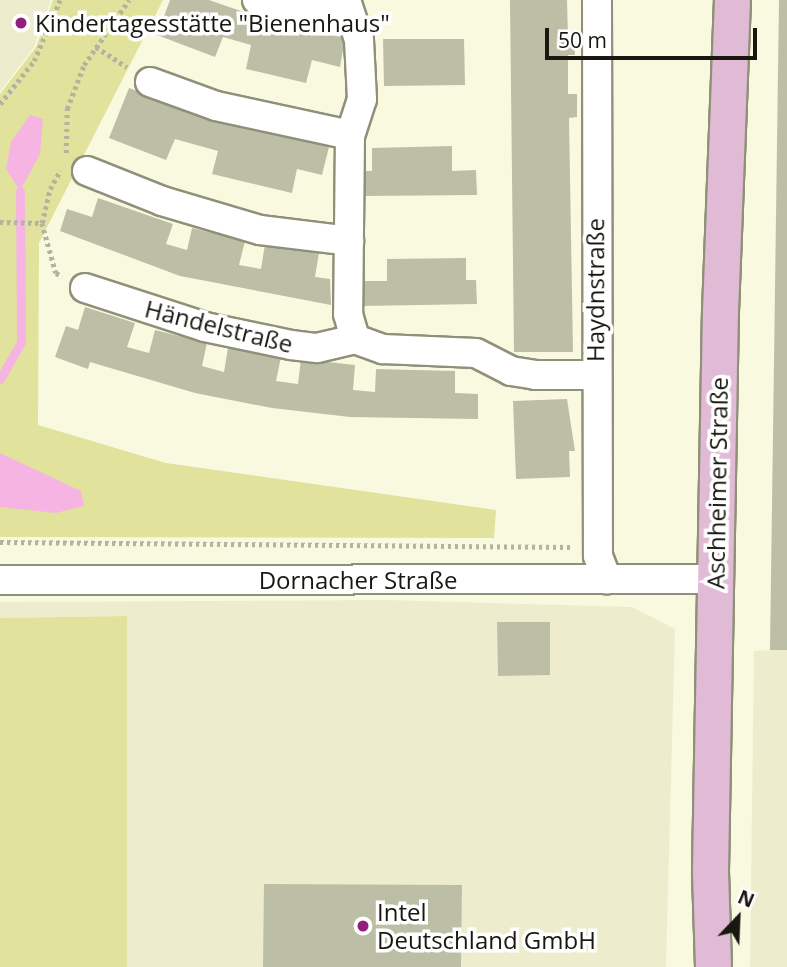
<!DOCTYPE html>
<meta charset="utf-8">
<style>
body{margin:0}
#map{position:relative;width:787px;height:967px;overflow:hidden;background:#f9f9e0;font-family:"Open Sans",sans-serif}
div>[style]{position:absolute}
.built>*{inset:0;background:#ededcd}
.green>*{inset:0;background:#e1e29c}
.water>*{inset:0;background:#f6b4e3}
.stream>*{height:9px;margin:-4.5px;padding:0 4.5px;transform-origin:4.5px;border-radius:4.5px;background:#f6b4e3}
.building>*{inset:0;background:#bdbea6}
.path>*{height:4.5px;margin-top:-2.25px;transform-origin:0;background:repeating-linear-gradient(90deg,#b3b39f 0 3.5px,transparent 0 7px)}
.roads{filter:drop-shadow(2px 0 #8f9079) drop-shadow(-2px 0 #8f9079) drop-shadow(0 2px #8f9079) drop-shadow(0 -2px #8f9079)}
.minor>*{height:28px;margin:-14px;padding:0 14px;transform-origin:14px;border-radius:14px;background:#fff}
.major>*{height:35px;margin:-17.5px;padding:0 17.5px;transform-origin:17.5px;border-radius:17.5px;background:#e1bbd6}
.dots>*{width:19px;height:19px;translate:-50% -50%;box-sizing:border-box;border:4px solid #fff;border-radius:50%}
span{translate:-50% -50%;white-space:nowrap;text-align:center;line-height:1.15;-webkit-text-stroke:7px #fff;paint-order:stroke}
.poi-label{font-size:24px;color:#181810}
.left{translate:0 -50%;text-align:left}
.street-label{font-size:24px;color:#181810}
.north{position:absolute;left:703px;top:883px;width:70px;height:70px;-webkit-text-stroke:5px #fff;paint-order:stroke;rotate:23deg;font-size:19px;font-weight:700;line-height:28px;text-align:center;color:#181810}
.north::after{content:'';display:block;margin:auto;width:24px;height:32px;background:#181810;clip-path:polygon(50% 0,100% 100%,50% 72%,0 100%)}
.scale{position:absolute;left:545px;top:28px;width:212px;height:32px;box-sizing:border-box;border:4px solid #181810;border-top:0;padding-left:9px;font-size:21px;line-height:24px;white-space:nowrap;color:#181810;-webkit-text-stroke:5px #fff;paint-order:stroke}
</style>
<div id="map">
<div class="built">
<i style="clip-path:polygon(0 0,51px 0,34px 47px,0 92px)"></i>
<i style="clip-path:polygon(787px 0,787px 967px,750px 967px,754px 651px,770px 650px)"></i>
<i style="clip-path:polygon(388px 600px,632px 607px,675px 629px,666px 967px,127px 967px,127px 616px,0 618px,0 602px)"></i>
</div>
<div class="green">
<i style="clip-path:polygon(53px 0,163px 0,39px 243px,38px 425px,166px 463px,496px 510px,494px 538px,0 537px,0 94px,36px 47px)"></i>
<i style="clip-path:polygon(127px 616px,127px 967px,0 967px,0 618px)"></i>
</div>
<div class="water">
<i style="clip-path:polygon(30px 115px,43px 119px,40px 154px,20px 191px,6px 169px,11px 142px)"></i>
<i style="clip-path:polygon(0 453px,81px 491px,84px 506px,56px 513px,0 507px)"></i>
</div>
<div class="stream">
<i style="left:0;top:379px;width:43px;rotate:-60.4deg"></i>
<i style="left:21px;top:342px;width:151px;rotate:-90.4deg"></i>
</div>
<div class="building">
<i style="clip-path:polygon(170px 0,209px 0,258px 17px,345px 38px,340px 67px,312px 60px,306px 83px,246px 69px,251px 45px,223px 37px,215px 57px,157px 35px)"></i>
<i style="clip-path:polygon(510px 0,567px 0,568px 36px,574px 36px,575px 55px,568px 55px,568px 94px,577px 94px,577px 117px,569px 118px,573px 352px,514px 352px)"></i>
<i style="clip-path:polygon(779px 0,787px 0,787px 650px,770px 650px)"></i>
<i style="clip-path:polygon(383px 39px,464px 39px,465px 85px,384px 86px)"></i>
<i style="clip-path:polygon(129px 88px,224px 123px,329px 147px,322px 175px,297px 169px,292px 193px,212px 174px,218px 151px,175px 139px,166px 160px,109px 138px)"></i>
<i style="clip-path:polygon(452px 146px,452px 171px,476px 170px,477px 195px,361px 196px,361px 171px,372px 171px,372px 148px)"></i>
<i style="clip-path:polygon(98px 198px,173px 224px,166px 244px,187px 250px,192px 228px,245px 241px,239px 265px,261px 269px,265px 244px,319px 253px,315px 277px,330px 279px,331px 305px,180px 276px,60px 231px,67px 209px,92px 217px)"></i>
<i style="clip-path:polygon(466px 258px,466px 280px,476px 280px,477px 304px,362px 306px,362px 281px,387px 281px,387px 259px)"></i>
<i style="clip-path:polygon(85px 307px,135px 323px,127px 347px,149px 353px,155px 330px,207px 343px,202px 366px,224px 372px,228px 348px,281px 357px,276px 381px,298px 384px,301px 359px,355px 365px,353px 390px,375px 392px,376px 369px,455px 371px,455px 393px,478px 394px,478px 419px,350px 417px,272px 408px,195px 393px,90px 362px,88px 369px,55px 357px,66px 326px,78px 330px)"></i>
<i style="clip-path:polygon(567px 399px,575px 451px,569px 451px,570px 477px,516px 479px,513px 401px)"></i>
<i style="clip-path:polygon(497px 622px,550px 622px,550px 675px,498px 676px)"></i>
<i style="clip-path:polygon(264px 884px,462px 885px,461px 967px,263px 967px)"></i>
</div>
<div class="path">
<i style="left:96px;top:47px;width:37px;rotate:33deg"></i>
<i style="left:0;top:104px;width:55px;rotate:-51.7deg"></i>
<i style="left:34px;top:61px;width:66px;rotate:-66.9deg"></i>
<i style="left:66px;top:153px;width:44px;rotate:-88.7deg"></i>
<i style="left:67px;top:109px;width:47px;rotate:-68.9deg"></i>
<i style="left:84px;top:65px;width:79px;rotate:-55.3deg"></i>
<i style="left:0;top:222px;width:42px;rotate:1.4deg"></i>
<i style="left:42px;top:223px;width:35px;rotate:-77deg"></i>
<i style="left:50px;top:189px;width:21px;rotate:-61deg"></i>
<i style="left:42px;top:223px;width:52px;rotate:74.4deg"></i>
<i style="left:56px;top:273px;width:7px;rotate:27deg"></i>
<i style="left:0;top:542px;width:570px;rotate:0.5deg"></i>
</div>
<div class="roads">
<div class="minor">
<i style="left:257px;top:0;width:52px;rotate:15.6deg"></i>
<i style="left:307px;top:14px;width:42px;rotate:-4.1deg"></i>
<i style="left:346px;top:0;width:42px;rotate:72deg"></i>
<i style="left:359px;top:40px;width:59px;rotate:87.1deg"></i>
<i style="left:362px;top:99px;width:38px;rotate:108deg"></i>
<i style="left:350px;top:135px;width:179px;rotate:90.6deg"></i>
<i style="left:348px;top:314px;width:26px;rotate:74deg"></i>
<i style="left:355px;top:339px;width:30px;rotate:20deg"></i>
<i style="left:383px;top:349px;width:93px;rotate:2.5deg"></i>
<i style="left:476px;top:353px;width:39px;rotate:27deg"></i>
<i style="left:511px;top:371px;width:24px;rotate:9deg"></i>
<i style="left:535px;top:375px;width:60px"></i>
<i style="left:597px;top:0;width:556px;rotate:89.9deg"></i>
<i style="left:598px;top:556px;width:25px;rotate:69deg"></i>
<i style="left:150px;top:82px;width:70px;rotate:20deg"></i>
<i style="left:216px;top:106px;width:137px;rotate:12.2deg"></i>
<i style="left:87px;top:171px;width:81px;rotate:21.8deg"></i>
<i style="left:162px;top:201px;width:102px;rotate:16.5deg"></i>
<i style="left:260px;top:230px;width:90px;rotate:7deg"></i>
<i style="left:85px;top:288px;width:126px;rotate:18deg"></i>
<i style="left:205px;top:327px;width:88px;rotate:11.8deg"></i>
<i style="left:291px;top:345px;width:26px;rotate:7deg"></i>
<i style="left:317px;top:348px;width:39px;rotate:-13deg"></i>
<i style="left:0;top:580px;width:715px;rotate:-0.08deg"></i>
</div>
<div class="major">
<i style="left:713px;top:967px;width:97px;rotate:-91.8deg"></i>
<i style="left:710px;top:870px;width:559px;rotate:-88.98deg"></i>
<i style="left:720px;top:311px;width:311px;rotate:-87.8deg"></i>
</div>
</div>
<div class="dots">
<i style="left:21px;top:23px;background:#931f7d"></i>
<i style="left:363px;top:926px;background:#931f7d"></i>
</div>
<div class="poi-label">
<span class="left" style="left:35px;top:23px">Kindertagesstätte "Bienenhaus"</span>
<span class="left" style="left:377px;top:926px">Intel<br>Deutschland GmbH</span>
</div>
<div class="street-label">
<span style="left:595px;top:290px;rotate:-90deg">Haydnstraße</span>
<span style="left:219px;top:326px;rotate:14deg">Händelstraße</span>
<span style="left:717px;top:483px;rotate:-89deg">Aschheimer Straße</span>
<span style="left:358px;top:580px">Dornacher Straße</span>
</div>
<div class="north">N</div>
<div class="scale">50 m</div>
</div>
